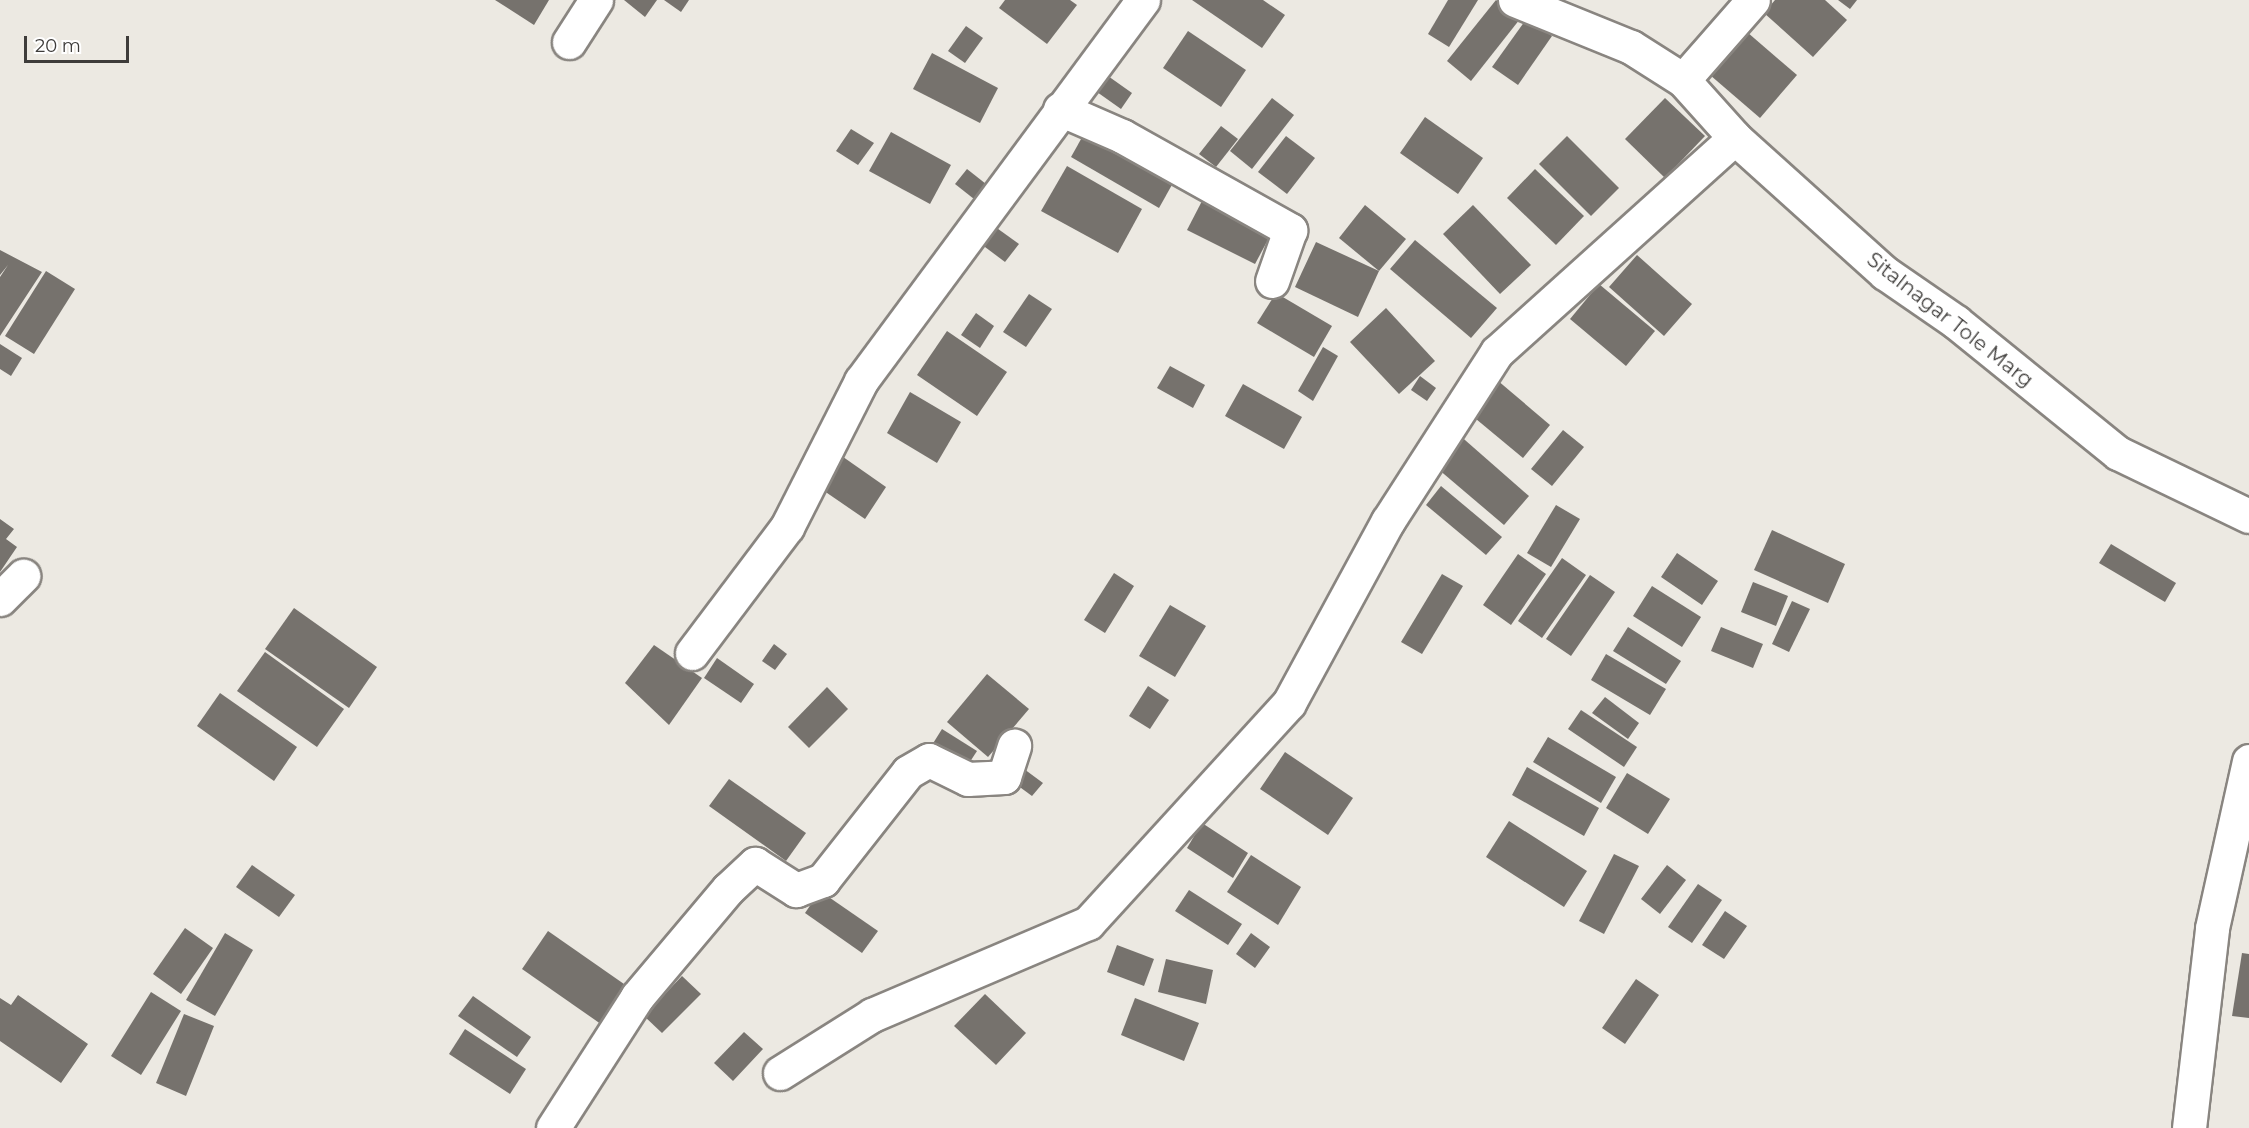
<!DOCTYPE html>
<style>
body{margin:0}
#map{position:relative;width:2249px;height:1128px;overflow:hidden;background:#ece9e2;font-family:Montserrat,sans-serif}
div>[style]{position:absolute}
.building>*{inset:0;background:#76726d}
.roads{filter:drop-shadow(2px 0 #898580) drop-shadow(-2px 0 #898580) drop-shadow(0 2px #898580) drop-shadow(0 -2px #898580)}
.minor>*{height:33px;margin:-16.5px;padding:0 16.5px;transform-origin:16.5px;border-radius:16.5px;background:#fff}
span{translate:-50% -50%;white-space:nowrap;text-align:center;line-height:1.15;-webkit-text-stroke:6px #fff;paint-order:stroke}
.street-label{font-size:20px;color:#3e3c3a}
.scale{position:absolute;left:24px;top:36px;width:105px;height:27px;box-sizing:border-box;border:3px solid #3e3c3a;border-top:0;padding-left:8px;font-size:18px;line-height:21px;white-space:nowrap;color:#3e3c3a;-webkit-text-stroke:4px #fff;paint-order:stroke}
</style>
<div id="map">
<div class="building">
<i style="clip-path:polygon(495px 0,549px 0,534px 25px)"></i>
<i style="clip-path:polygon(624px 0,657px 0,645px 17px)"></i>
<i style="clip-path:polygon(664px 0,689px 0,681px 12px)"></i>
<i style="clip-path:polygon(1005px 0,1070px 0,1077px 5px,1047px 44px,999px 8px)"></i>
<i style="clip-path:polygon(1192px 0,1263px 0,1285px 15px,1262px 48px)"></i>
<i style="clip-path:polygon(1448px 0,1478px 0,1449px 47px,1428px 34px)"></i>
<i style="clip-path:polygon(1496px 0,1520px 19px,1471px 81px,1447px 61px)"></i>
<i style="clip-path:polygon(1775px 0,1825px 0,1847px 20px,1813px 57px,1764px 13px)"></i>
<i style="clip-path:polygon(1838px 0,1857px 0,1850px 9px)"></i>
<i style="clip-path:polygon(1527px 18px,1552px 36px,1518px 85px,1492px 67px)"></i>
<i style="clip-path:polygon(966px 26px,983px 38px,965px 63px,948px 51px)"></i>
<i style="clip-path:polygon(1188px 31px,1246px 70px,1221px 107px,1163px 68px)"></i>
<i style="clip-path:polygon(1747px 32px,1797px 75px,1760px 118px,1710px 75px)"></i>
<i style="clip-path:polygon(932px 53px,998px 88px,980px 123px,913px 89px)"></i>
<i style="clip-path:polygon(1108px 76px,1132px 93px,1121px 109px,1097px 92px)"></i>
<i style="clip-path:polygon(1272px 98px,1294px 115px,1252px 169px,1230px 151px)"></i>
<i style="clip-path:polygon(1665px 98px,1705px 136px,1665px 178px,1625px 139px)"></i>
<i style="clip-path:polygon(1425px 117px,1483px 158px,1458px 194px,1400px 153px)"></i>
<i style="clip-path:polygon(1221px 126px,1238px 139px,1216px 167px,1199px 154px)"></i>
<i style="clip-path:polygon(851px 129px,874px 143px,858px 165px,836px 151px)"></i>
<i style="clip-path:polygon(891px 132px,951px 165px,930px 204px,869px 171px)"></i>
<i style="clip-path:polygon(1085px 132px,1173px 183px,1159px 208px,1071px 157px)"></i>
<i style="clip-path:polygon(1286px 136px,1315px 158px,1287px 194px,1258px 172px)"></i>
<i style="clip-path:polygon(1567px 136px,1619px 188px,1591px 216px,1539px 164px)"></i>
<i style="clip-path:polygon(1067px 166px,1142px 209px,1118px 253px,1041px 211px)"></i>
<i style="clip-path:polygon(967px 169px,986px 184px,974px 199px,955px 184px)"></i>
<i style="clip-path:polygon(1535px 169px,1584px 216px,1556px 245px,1507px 198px)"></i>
<i style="clip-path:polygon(1202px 201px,1270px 236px,1255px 264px,1187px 230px)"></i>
<i style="clip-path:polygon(1365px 205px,1406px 239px,1379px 271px,1339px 238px)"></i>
<i style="clip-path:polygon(1473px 205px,1531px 265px,1500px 294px,1443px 234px)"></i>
<i style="clip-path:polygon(994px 226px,1019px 244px,1005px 262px,981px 244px)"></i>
<i style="clip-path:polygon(1415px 240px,1497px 308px,1471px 338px,1390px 269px)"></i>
<i style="clip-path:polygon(1316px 242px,1379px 271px,1358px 317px,1295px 287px)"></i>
<i style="clip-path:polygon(0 250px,42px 272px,0 336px,0 277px,8px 265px,0 275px)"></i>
<i style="clip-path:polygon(1637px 255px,1692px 304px,1664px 336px,1609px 287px)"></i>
<i style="clip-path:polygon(46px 271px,75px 289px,34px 354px,5px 336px)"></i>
<i style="clip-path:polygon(1599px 284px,1655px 331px,1626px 366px,1570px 319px)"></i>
<i style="clip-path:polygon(1276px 293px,1332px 326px,1314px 357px,1257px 323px)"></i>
<i style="clip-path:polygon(1029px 294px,1052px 309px,1026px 347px,1003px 332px)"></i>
<i style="clip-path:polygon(1386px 308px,1435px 361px,1399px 394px,1350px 342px)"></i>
<i style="clip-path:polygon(976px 313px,994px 326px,980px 348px,961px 335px)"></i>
<i style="clip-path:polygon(947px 331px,1007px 372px,977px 416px,917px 375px)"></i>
<i style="clip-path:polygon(0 344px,22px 358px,11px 376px,0 369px)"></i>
<i style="clip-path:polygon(1323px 347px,1338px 356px,1313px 401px,1298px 391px)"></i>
<i style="clip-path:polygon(1170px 366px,1205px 385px,1193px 408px,1157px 388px)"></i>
<i style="clip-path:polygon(1420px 376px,1436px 388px,1427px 401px,1411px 390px)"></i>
<i style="clip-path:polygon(1497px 380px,1550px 425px,1523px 458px,1470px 414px)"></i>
<i style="clip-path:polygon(1243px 384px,1302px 417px,1284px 449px,1225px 416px)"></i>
<i style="clip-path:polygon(910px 392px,961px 422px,937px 463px,887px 433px)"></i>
<i style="clip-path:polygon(1563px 430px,1584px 447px,1552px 486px,1531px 469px)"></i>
<i style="clip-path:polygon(1457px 433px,1529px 496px,1504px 525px,1431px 463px)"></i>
<i style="clip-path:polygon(836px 452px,886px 487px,865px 519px,814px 484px)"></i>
<i style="clip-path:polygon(1441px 486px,1502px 537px,1486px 555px,1426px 505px)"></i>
<i style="clip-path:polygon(1556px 505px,1580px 519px,1551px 567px,1527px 553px)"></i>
<i style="clip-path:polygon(0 519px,14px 529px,6px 539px,17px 547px,0 572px)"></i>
<i style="clip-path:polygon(1772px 530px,1845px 564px,1828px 603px,1754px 570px)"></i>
<i style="clip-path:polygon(2111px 544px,2176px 583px,2165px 602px,2099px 563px)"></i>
<i style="clip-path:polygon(1677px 553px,1718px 581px,1702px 605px,1661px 577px)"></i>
<i style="clip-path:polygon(1518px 554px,1546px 574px,1511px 625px,1483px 605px)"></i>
<i style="clip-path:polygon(1562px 558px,1586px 575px,1542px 638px,1518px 621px)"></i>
<i style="clip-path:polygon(1114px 573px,1134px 586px,1105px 633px,1084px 620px)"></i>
<i style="clip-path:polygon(1442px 574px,1463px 586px,1422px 654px,1401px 642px)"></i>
<i style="clip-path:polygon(1590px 575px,1615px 592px,1571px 656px,1546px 639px)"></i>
<i style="clip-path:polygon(1753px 582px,1788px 596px,1776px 626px,1741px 612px)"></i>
<i style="clip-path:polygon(1652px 586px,1701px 617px,1682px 647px,1633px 616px)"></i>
<i style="clip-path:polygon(1792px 601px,1810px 609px,1789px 652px,1772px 644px)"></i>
<i style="clip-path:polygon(1170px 605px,1206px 626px,1175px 677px,1139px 656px)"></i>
<i style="clip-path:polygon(294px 608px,377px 667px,349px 708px,265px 649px)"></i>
<i style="clip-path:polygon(1628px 627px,1681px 661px,1666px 684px,1613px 651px)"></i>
<i style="clip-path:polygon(1721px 627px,1763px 644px,1753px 668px,1711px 651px)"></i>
<i style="clip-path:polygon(774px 644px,787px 654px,775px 670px,762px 661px)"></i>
<i style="clip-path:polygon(654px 645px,702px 678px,669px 725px,625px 683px)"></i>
<i style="clip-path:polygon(265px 652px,344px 709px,317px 747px,237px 691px)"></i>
<i style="clip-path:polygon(1606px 654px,1666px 689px,1650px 715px,1591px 680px)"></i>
<i style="clip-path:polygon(717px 658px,754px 684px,741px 703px,704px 678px)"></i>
<i style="clip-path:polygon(987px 674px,1029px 709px,988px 757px,947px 722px)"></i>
<i style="clip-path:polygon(1148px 686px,1169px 700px,1150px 729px,1129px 716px)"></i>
<i style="clip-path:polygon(827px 687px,848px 709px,809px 748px,788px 727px)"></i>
<i style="clip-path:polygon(220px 693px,297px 747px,274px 781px,197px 726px)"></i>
<i style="clip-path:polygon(1605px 697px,1639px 723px,1628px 739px,1592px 713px)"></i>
<i style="clip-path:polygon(1581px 710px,1637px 747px,1624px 767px,1568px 729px)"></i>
<i style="clip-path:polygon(942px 729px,977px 751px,962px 774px,927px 753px)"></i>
<i style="clip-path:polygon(1548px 737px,1616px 777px,1601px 803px,1533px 762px)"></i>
<i style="clip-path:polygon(1285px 752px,1353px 798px,1328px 835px,1260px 789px)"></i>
<i style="clip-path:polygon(1020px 766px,1043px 783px,1032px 796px,1009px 779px)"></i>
<i style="clip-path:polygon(1527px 767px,1599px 808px,1584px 836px,1512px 795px)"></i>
<i style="clip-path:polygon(1627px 773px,1670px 799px,1648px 834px,1606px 808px)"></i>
<i style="clip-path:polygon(729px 779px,806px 833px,786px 861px,709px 806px)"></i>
<i style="clip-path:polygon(1509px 821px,1587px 871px,1564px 907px,1486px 857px)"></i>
<i style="clip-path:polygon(1202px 823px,1248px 853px,1233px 878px,1187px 848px)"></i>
<i style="clip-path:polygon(1614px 854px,1639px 866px,1604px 934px,1579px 921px)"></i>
<i style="clip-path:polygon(1251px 855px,1301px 887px,1278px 925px,1227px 892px)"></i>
<i style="clip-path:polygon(252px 865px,295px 895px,279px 917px,236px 887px)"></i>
<i style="clip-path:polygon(1667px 865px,1686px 880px,1660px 914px,1641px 899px)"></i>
<i style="clip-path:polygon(1698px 884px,1722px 900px,1692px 943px,1668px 927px)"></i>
<i style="clip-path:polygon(1189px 890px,1242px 924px,1228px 945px,1175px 911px)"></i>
<i style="clip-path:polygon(820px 891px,878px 931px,862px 953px,805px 913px)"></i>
<i style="clip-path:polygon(1725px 911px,1747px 926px,1724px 959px,1702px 945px)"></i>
<i style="clip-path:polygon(185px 928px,213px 948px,181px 994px,153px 974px)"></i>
<i style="clip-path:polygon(548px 931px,634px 991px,608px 1029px,522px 969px)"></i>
<i style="clip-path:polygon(225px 933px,253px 950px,215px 1016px,186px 1000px)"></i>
<i style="clip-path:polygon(1251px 933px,1270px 947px,1255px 968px,1236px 954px)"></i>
<i style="clip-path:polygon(1117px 945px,1154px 959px,1144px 986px,1107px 972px)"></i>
<i style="clip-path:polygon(2242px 953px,2249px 954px,2249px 1018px,2232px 1016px)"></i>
<i style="clip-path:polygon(1166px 959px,1213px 970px,1206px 1004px,1158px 992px)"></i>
<i style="clip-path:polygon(682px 976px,701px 994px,662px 1033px,644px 1016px)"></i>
<i style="clip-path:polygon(1636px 979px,1659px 995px,1625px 1044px,1602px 1028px)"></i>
<i style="clip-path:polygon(151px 992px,181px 1011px,141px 1075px,111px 1056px)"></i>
<i style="clip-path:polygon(985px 994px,1026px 1033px,996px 1065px,954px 1026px)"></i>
<i style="clip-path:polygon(18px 995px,88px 1044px,61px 1083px,0 1041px,0 998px,11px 1005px)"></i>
<i style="clip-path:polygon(473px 996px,531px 1037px,517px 1057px,458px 1016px)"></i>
<i style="clip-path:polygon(1135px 998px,1199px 1023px,1184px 1061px,1121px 1035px)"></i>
<i style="clip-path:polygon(184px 1014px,214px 1026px,186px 1096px,156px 1083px)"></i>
<i style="clip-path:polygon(465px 1029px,526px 1069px,510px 1094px,449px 1054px)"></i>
<i style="clip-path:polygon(744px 1032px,763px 1049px,733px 1081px,714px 1063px)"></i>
</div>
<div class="roads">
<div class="minor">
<i style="left:1515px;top:0;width:125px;rotate:22.1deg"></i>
<i style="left:1631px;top:47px;width:62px;rotate:32.4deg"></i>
<i style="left:1683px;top:80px;width:78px;rotate:48.1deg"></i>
<i style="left:1735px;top:138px;width:202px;rotate:42deg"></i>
<i style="left:1885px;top:273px;width:86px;rotate:34.6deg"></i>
<i style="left:1956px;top:322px;width:208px;rotate:39deg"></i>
<i style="left:2118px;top:453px;width:145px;rotate:25.7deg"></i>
<i style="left:569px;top:42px;width:50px;rotate:-57.3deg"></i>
<i style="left:1683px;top:80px;width:106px;rotate:-48.8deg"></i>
<i style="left:1060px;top:109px;width:68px;rotate:23.5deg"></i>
<i style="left:1122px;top:136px;width:193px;rotate:29.2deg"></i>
<i style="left:1290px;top:230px;width:54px;rotate:109.4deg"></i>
<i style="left:0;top:599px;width:33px;rotate:-45deg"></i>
<i style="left:692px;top:653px;width:158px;rotate:-53deg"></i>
<i style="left:787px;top:527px;width:164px;rotate:-63.1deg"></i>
<i style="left:861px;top:381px;width:474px;rotate:-53.5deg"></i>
<i style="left:780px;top:1073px;width:109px;rotate:-32.2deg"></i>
<i style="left:872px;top:1015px;width:235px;rotate:-23.1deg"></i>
<i style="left:1088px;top:923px;width:298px;rotate:-47.6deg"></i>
<i style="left:1289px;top:703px;width:207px;rotate:-61.5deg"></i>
<i style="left:1388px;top:521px;width:201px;rotate:-57.2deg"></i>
<i style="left:1497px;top:352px;width:320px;rotate:-42deg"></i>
<i style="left:553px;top:1128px;width:156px;rotate:-57.3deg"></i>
<i style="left:637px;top:997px;width:141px;rotate:-49.9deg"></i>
<i style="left:728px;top:889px;width:37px;rotate:-43deg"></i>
<i style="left:755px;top:864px;width:49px;rotate:32.4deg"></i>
<i style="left:796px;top:890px;width:29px;rotate:-20deg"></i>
<i style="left:823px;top:880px;width:137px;rotate:-51.8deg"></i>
<i style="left:908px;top:772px;width:24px;rotate:-30deg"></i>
<i style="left:929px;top:760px;width:43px;rotate:26deg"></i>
<i style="left:968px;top:779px;width:36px;rotate:-3deg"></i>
<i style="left:1004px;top:777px;width:33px;rotate:-72deg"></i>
<i style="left:2189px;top:1128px;width:201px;rotate:-83.4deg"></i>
<i style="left:2212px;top:928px;width:171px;rotate:-77.5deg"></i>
</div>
</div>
<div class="street-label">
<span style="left:1950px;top:320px;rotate:38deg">Sitalnagar Tole Marg</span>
</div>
<div class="scale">20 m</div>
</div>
